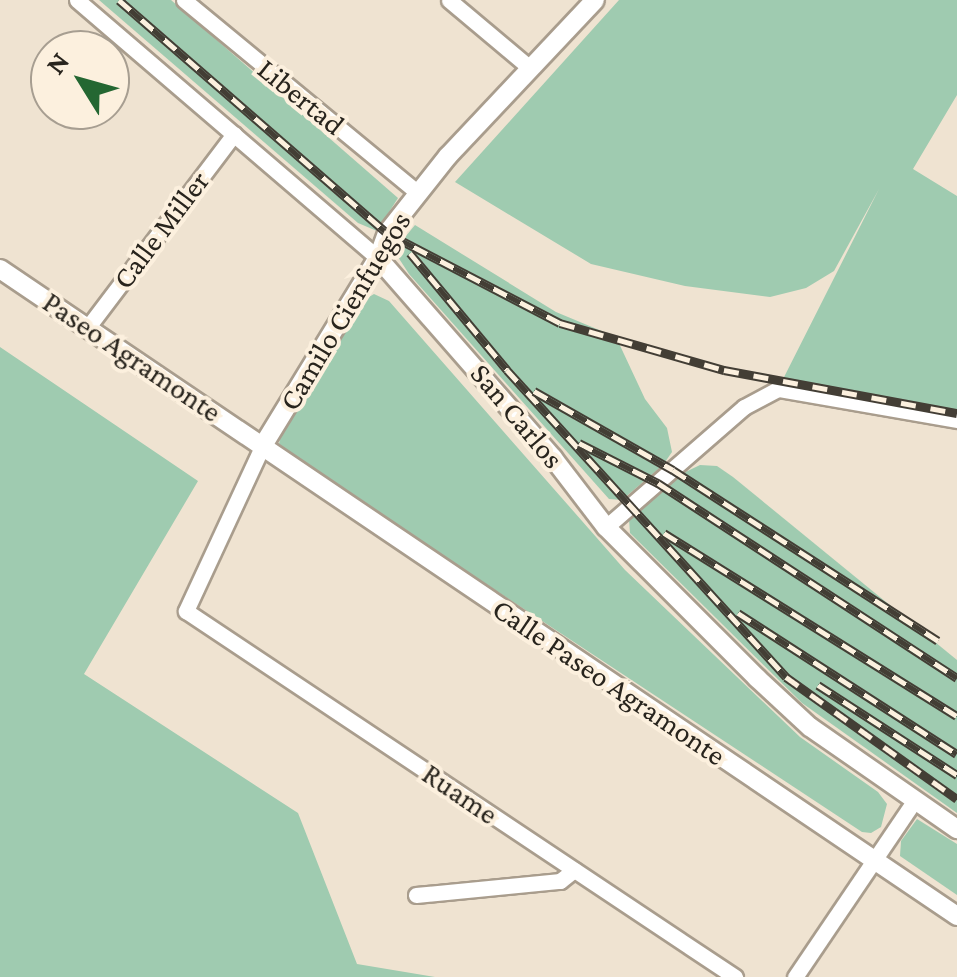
<!DOCTYPE html>
<style>
body{margin:0}
#map{position:relative;width:957px;height:977px;overflow:hidden;background:#efe3d1;font-family:"Crimson Pro",serif}
div>[style]{position:absolute}
.green>*{inset:0;background:#9fcbb0}
.roads{filter:drop-shadow(2px 0 #a99d8d) drop-shadow(-2px 0 #a99d8d) drop-shadow(0 2px #a99d8d) drop-shadow(0 -2px #a99d8d)}
.minor>*{height:15px;margin:-7.5px;padding:0 7.5px;transform-origin:7.5px;border-radius:7.5px;background:#fff}
.tertiary>*{height:18px;margin:-9px;padding:0 9px;transform-origin:9px;border-radius:9px;background:#fff}
.rail>*{height:9px;margin-top:-4.5px;transform-origin:0;background:repeating-linear-gradient(90deg,#fcf0de 0 15px,#433e35 0 30px);box-sizing:border-box;border-block:2px solid #433e35}
span{translate:-50% -50%;white-space:nowrap;text-align:center;line-height:1.15;-webkit-text-stroke:8px #fcf0de;paint-order:stroke}
.street-label{font-size:30px;color:#28241d}
.north{position:absolute;left:30px;top:30px;width:100px;height:100px;box-sizing:border-box;background:#fcf0de;border:2px solid #a79e91;border-radius:50%;rotate:307deg;font-size:28px;font-weight:700;line-height:40px;text-align:center;color:#28241d}
.north::after{content:'';display:block;margin:auto;width:35px;height:45px;background:#246732;clip-path:polygon(50% 0,100% 100%,50% 72%,0 100%)}
</style>
<div id="map">
<div class="green">
<i style="clip-path:polygon(99px 0,171px 0,398px 198px,377px 231px,358px 223px)"></i>
<i style="clip-path:polygon(619px 0,957px 0,957px 95px,913px 169px,957px 196px,957px 418px,778px 389px,879px 189px,834px 271px,806px 288px,770px 297px,685px 286px,591px 264px,455px 182px)"></i>
<i style="clip-path:polygon(415px 225px,556px 312px,616px 337px,645px 399px,667px 428px,672px 452px,663px 465px,622px 500px,609px 499px,409px 274px,398px 257px,401px 242px)"></i>
<i style="clip-path:polygon(374px 294px,389px 301px,625px 570px,800px 737px,878px 792px,887px 804px,881px 827px,871px 833px,862px 832px,286px 452px,279px 444px,281px 435px,359px 303px)"></i>
<i style="clip-path:polygon(0 347px,198px 481px,84px 674px,298px 813px,357px 964px,435px 977px,0 977px)"></i>
<i style="clip-path:polygon(700px 465px,717px 466px,733px 477px,957px 660px,957px 813px,802px 703px,630px 533px,629px 519px,673px 478px)"></i>
<i style="clip-path:polygon(917px 819px,957px 844px,957px 895px,900px 856px,901px 841px)"></i>
</div>
<div class="roads">
<div class="minor">
<i style="left:77px;top:0;width:396px;rotate:40.6deg"></i>
<i style="left:184px;top:0;width:303px;rotate:39.5deg"></i>
<i style="left:449px;top:0;width:106px;rotate:40deg"></i>
<i style="left:88px;top:327px;width:242px;rotate:-52.9deg"></i>
<i style="left:262px;top:447px;width:181px;rotate:114.9deg"></i>
<i style="left:186px;top:611px;width:660px;rotate:33.69deg"></i>
<i style="left:606px;top:527px;width:183px;rotate:-41deg"></i>
<i style="left:744px;top:407px;width:38px;rotate:-28deg"></i>
<i style="left:778px;top:389px;width:182px;rotate:9.8deg"></i>
<i style="left:416px;top:895px;width:145px;rotate:-5.6deg"></i>
<i style="left:560px;top:881px;width:18px;rotate:-38deg"></i>
<i style="left:795px;top:977px;width:214px;rotate:-55.9deg"></i>
</div>
<div class="tertiary">
<i style="left:378px;top:258px;width:266px;rotate:48.8deg"></i>
<i style="left:553px;top:458px;width:87px;rotate:52.5deg"></i>
<i style="left:606px;top:527px;width:214px;rotate:45deg"></i>
<i style="left:757px;top:678px;width:72px;rotate:42.8deg"></i>
<i style="left:810px;top:727px;width:179px;rotate:34.8deg"></i>
<i style="left:0;top:269px;width:1155px;rotate:34.06deg"></i>
<i style="left:262px;top:447px;width:222px;rotate:-58.5deg"></i>
<i style="left:378px;top:258px;width:27px;rotate:-70deg"></i>
<i style="left:387px;top:233px;width:98px;rotate:-51.6deg"></i>
<i style="left:448px;top:156px;width:214px;rotate:-46.7deg"></i>
</div>
</div>
<div class="rail">
<i style="left:119px;top:0;width:355px;rotate:41deg"></i>
<i style="left:387px;top:233px;width:195px;rotate:27.5deg"></i>
<i style="left:560px;top:323px;width:171px;rotate:16deg"></i>
<i style="left:724px;top:370px;width:237px;rotate:10.5deg"></i>
<i style="left:410px;top:253px;width:152px;rotate:50.3deg"></i>
<i style="left:507px;top:370px;width:415px;rotate:47.7deg"></i>
<i style="left:786px;top:677px;width:210px;rotate:35.5deg"></i>
<i style="left:534px;top:391px;width:160px;rotate:29.6deg"></i>
<i style="left:673px;top:470px;width:315px;rotate:32.8deg"></i>
<i style="left:579px;top:443px;width:89px;rotate:26.9deg"></i>
<i style="left:658px;top:483px;width:357px;rotate:33.1deg"></i>
<i style="left:664px;top:533px;width:345px;rotate:32deg"></i>
<i style="left:738px;top:613px;width:260px;rotate:32.8deg"></i>
<i style="left:818px;top:685px;width:166px;rotate:32.9deg"></i>
</div>
<div class="street-label">
<span style="left:301px;top:97px;rotate:39deg">Libertad</span>
<span style="left:161px;top:230px;rotate:-53deg">Calle Miller</span>
<span style="left:345px;top:311px;rotate:-59deg">Camilo Cienfuegos</span>
<span style="left:132px;top:357px;rotate:34deg">Paseo Agramonte</span>
<span style="left:517px;top:416px;rotate:50deg">San Carlos</span>
<span style="left:609px;top:682px;rotate:34deg">Calle Paseo Agramonte</span>
<span style="left:460px;top:794px;rotate:34deg">Ruame</span>
</div>
<div class="north">N</div>
</div>
